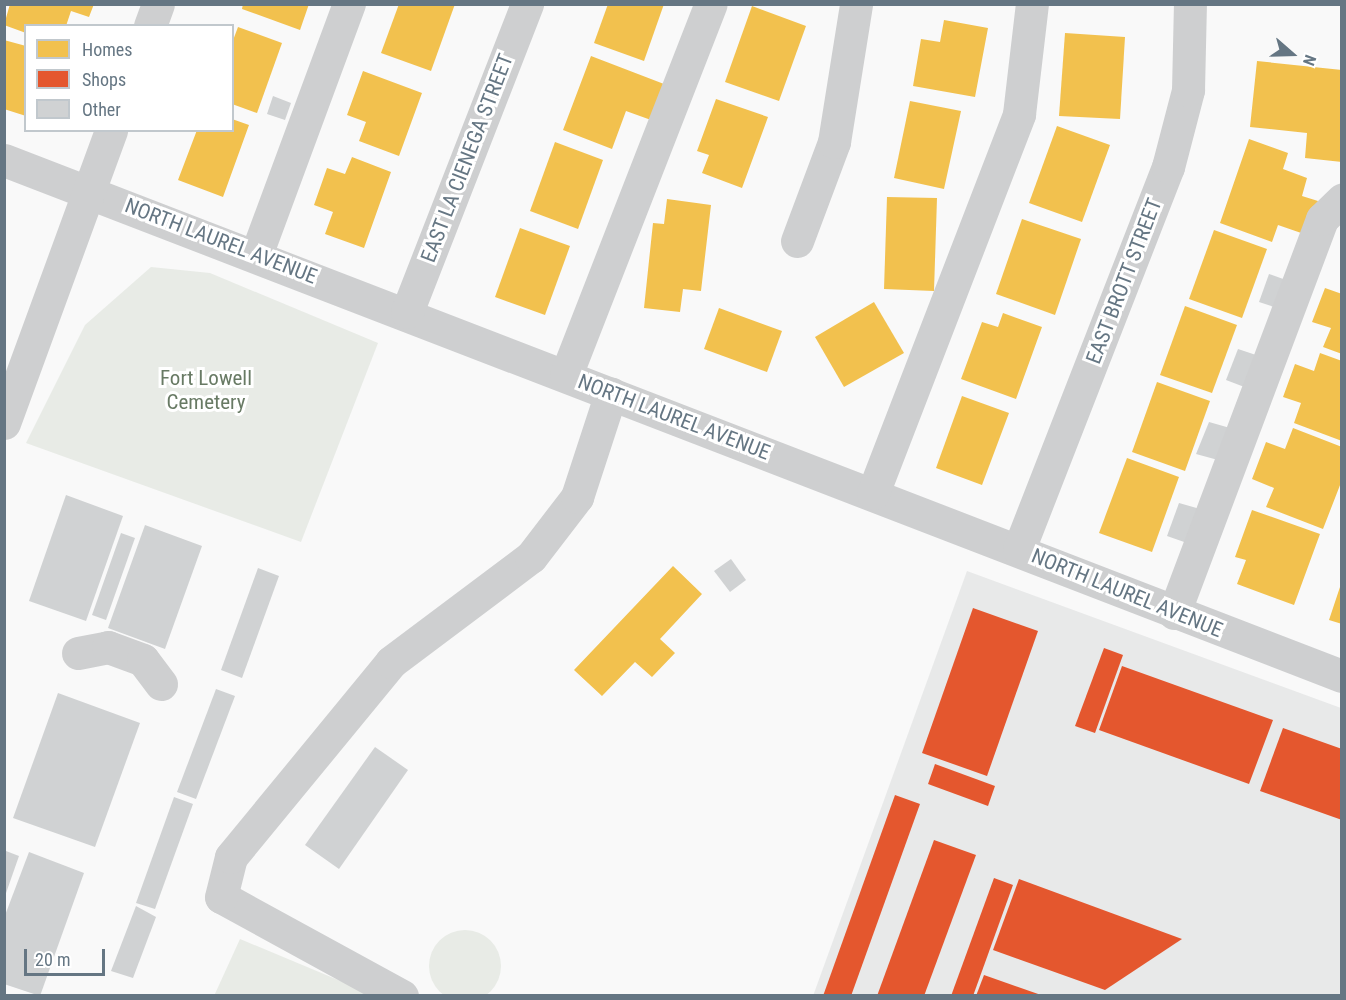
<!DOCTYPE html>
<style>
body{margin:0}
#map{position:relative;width:1346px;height:1000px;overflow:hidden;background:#f9f9f9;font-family:"Roboto Condensed",sans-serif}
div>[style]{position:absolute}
.built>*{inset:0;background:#e8e9e9}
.green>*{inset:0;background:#e8ebe6}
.round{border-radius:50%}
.homes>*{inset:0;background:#f2c14e}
.shops>*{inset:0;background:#e4572e}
.building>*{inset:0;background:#d0d2d3}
.minor>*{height:33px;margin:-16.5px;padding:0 16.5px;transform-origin:16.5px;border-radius:16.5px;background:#cecfd0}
span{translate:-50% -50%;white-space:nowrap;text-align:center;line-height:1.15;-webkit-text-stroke:6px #fff;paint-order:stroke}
.street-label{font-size:21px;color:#657683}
.park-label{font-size:21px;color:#687a64}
.frame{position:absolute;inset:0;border:6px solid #657683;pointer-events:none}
.legend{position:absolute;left:24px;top:24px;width:210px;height:108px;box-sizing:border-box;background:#fff;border:2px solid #c1c8cd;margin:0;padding:8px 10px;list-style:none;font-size:18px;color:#657683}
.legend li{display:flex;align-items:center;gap:12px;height:30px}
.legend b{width:30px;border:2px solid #c1c8cd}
.north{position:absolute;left:1262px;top:24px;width:60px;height:60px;-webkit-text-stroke:4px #fff;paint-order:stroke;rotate:110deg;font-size:16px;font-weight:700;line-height:24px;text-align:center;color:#657683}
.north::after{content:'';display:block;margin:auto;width:21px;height:27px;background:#657683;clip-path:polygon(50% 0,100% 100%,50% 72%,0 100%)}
.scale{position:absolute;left:24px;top:949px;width:81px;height:27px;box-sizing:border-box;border:3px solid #657683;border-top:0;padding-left:8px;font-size:18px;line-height:21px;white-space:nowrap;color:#657683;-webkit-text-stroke:4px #fff;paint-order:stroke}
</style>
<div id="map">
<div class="built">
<i style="clip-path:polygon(967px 571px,1341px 708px,1341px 995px,813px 996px)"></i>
</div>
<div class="green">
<i style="clip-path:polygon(151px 267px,210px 273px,378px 343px,301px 542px,26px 443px,85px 325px)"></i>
<i class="round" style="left:429px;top:930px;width:72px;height:72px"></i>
<i style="clip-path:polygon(240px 939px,374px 995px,214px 996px)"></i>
</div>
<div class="homes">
<i style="clip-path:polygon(10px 4px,94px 4px,89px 17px,71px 11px,66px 26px,26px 26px,26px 33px,4px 25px)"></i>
<i style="clip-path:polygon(243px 4px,309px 4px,300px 30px,242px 9px)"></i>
<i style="clip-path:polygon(399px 4px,455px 4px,431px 71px,381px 53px)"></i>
<i style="clip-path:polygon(608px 4px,664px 4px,644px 61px,594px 43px)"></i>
<i style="clip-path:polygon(752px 6px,806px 26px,779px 101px,725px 82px)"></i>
<i style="clip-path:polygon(944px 20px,988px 28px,975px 97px,913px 86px,921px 39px,940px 42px)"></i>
<i style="clip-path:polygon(238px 27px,282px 43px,257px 113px,232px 104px,232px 43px)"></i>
<i style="clip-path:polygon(1065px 33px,1125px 37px,1120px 119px,1059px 116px)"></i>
<i style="clip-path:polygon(4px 40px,26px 46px,26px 116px,4px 109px)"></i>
<i style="clip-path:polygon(591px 56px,664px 84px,651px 120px,626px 111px,612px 149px,563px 130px)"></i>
<i style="clip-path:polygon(1257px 61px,1342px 70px,1342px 162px,1305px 158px,1307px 133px,1250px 127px)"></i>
<i style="clip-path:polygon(363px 71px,422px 93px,399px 156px,359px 141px,366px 122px,347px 115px)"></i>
<i style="clip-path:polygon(716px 99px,768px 117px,742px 188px,702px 173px,709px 155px,697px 151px)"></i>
<i style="clip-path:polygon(910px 101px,961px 111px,944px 189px,894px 178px)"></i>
<i style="clip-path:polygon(232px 119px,249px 125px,223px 197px,178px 180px,197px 130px,232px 130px)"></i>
<i style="clip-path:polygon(1057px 126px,1110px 145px,1082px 222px,1029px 203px)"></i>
<i style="clip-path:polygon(1249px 139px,1288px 153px,1283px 169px,1307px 178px,1302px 196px,1318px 201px,1307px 235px,1278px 225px,1272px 242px,1220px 223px)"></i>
<i style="clip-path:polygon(555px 142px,603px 160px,578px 229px,530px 211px)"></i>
<i style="clip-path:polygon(352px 157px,391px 172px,364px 248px,325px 234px,333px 212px,314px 205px,327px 168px,345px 174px)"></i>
<i style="clip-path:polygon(887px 197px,937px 198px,934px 291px,884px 289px)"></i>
<i style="clip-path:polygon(667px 199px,711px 205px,701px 291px,683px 289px,680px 312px,644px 308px,653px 223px,664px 224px)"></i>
<i style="clip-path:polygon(1022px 219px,1081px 239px,1055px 315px,996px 294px)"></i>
<i style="clip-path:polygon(520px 228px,570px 246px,545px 315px,495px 297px)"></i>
<i style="clip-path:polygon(1214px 230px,1267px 249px,1242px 318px,1189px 299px)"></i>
<i style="clip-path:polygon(1325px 288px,1342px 294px,1342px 354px,1323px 347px,1331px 328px,1312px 322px)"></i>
<i style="clip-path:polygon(874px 302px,904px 353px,844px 387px,815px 337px)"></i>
<i style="clip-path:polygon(1185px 306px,1237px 325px,1212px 393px,1160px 375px)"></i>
<i style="clip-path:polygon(719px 308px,782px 331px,767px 372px,704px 349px)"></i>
<i style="clip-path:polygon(1003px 313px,1042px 327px,1016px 399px,961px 379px,982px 322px,998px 327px)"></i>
<i style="clip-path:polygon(1320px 353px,1342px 361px,1342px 441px,1294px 423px,1301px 403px,1283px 397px,1295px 364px,1314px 371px)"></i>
<i style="clip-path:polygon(1157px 382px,1210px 401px,1185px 471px,1132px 452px)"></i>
<i style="clip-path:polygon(962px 396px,1009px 413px,982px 485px,936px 468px)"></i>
<i style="clip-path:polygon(1293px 428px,1342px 447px,1342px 480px,1323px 529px,1266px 507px,1274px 488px,1252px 479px,1266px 442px,1285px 449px)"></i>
<i style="clip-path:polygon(1127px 458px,1179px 477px,1152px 552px,1099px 533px)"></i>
<i style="clip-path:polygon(1252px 510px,1320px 534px,1294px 605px,1237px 584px,1246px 560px,1235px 557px)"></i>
<i style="clip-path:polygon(673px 566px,702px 594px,660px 639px,675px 653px,652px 677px,635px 662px,602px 696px,574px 670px)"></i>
<i style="clip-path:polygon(1341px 584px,1342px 584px,1342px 624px,1329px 620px)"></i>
</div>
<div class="shops">
<i style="clip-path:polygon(973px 608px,1038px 631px,987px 776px,922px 753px)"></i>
<i style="clip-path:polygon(1104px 648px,1123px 655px,1095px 733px,1075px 726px)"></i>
<i style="clip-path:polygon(1122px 666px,1273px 720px,1249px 784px,1099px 730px)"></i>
<i style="clip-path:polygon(1283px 728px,1342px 749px,1342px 820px,1260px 791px)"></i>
<i style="clip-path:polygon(935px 764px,995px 786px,988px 806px,928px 784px)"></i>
<i style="clip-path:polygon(895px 795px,920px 804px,851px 996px,823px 996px)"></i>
<i style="clip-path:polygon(934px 840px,976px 855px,924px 996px,877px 996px)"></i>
<i style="clip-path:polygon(994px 878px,1013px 885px,973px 996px,951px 996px)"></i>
<i style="clip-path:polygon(1019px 879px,1182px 939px,1105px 990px,993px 950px)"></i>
<i style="clip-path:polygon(984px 975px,1041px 995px,1041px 996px,976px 996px)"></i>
</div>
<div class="building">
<i style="clip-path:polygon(273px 96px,291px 103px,285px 120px,267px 114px)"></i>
<i style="clip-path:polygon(1269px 274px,1286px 280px,1277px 308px,1259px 302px)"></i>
<i style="clip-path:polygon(1238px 349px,1259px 356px,1247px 388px,1226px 380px)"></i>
<i style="clip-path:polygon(1209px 422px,1230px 428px,1218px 460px,1196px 454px)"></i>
<i style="clip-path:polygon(66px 495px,123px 516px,86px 621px,29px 601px)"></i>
<i style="clip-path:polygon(1179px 503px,1200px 509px,1187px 543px,1167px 536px)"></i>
<i style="clip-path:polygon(145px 525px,202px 546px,165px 649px,108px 628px)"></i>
<i style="clip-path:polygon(121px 533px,135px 538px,106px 620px,92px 615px)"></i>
<i style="clip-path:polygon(731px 559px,746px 580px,730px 592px,714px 571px)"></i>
<i style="clip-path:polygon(258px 568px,279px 576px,242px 678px,221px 670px)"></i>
<i style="clip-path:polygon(216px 689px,235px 696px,196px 799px,177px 792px)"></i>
<i style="clip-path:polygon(58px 693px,140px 723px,95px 847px,13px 818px)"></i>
<i style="clip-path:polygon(375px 747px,408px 770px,339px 869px,305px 845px)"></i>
<i style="clip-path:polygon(174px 797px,193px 804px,155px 909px,136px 903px)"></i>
<i style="clip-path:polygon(6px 851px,19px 856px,5px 896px,4px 855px)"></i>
<i style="clip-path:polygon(29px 852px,84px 873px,40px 996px,4px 984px,4px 918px)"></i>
<i style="clip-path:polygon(136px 906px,156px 917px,133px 978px,111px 971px)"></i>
</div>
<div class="minor">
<i style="left:150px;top:26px;width:23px;rotate:-70deg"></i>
<i style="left:4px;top:160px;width:1434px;rotate:21.09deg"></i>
<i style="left:797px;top:241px;width:106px;rotate:-69.5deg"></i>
<i style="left:834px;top:142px;width:140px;rotate:-80.9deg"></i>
<i style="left:256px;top:255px;width:268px;rotate:-69.7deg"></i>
<i style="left:407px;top:312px;width:331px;rotate:-68.7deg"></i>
<i style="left:566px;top:375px;width:398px;rotate:-68.7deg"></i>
<i style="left:4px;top:423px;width:312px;rotate:-69.9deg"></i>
<i style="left:873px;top:493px;width:406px;rotate:-68.9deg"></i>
<i style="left:1019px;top:114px;width:111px;rotate:-83.3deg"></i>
<i style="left:1019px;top:549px;width:410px;rotate:-68.7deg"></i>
<i style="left:1168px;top:167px;width:80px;rotate:-75.4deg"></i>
<i style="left:1188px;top:90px;width:86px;rotate:-88.7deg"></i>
<i style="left:1174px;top:613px;width:421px;rotate:-69.4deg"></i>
<i style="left:1322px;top:219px;width:28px;rotate:-44deg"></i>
<i style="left:78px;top:653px;width:31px;rotate:-11deg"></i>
<i style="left:108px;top:647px;width:37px;rotate:20deg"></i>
<i style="left:143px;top:660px;width:30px;rotate:53deg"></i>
<i style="left:402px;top:996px;width:206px;rotate:-151.3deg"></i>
<i style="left:221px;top:897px;width:41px;rotate:-76deg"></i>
<i style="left:231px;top:857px;width:252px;rotate:-50.6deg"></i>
<i style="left:391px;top:662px;width:175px;rotate:-36.9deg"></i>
<i style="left:531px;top:557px;width:76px;rotate:-52.5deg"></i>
<i style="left:577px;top:497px;width:109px;rotate:-71.9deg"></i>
</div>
<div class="street-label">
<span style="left:467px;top:158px;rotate:-69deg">EAST LA CIENEGA STREET</span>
<span style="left:221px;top:241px;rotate:21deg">NORTH LAUREL AVENUE</span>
<span style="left:1124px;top:281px;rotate:-69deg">EAST BROTT STREET</span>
<span style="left:674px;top:417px;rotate:21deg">NORTH LAUREL AVENUE</span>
<span style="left:1127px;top:593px;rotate:22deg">NORTH LAUREL AVENUE</span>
</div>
<div class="park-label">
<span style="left:206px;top:390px">Fort Lowell<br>Cemetery</span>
</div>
<div class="frame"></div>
<ul class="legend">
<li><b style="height:16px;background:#f2c14e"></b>Homes</li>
<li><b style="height:16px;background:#e4572e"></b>Shops</li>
<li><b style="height:16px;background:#d0d2d3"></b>Other</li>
</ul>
<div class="north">N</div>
<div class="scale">20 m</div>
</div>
